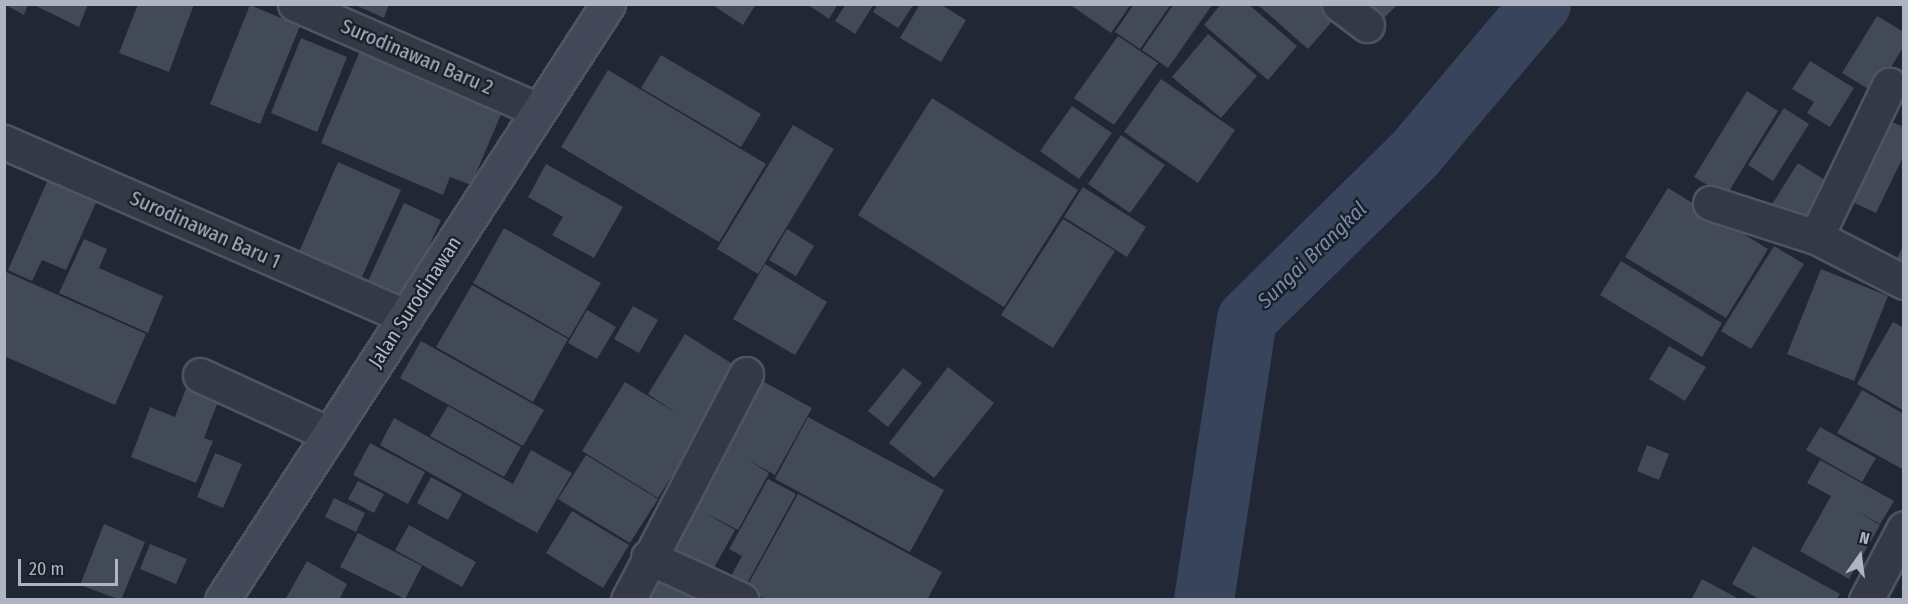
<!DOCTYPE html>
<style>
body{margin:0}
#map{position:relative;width:1908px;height:604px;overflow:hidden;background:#212734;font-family:"Fira Sans Condensed",sans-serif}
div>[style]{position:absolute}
.river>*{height:60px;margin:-30px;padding:0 30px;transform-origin:30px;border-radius:30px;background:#37445c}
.building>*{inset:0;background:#424a58}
.roads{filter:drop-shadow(2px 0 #4e5460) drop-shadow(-2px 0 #4e5460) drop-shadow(0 2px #4e5460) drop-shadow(0 -2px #4e5460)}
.street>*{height:33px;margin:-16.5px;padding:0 16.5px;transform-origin:16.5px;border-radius:16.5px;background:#343945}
.secondary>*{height:33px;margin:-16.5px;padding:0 16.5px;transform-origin:16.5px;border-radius:16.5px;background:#424857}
span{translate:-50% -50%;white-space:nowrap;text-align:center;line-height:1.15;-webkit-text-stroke:4.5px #191f29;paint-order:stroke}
.street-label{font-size:20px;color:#aeb4c2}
.water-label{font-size:21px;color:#7889a8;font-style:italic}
.frame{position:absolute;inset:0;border:6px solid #aeb4c2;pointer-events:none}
.north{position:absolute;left:1830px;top:526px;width:60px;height:60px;-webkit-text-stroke:4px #191f29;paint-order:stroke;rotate:14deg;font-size:16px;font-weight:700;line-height:24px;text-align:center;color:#aeb4c2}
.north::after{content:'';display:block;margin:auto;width:21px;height:27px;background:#aeb4c2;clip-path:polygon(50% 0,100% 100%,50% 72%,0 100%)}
.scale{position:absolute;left:18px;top:559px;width:100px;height:27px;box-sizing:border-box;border:3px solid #aeb4c2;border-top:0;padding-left:8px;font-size:18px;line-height:21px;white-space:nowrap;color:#aeb4c2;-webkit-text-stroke:4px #191f29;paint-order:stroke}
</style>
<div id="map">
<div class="river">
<i style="left:1204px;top:600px;width:284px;rotate:-81.3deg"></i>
<i style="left:1247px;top:319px;width:234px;rotate:-44.5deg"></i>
<i style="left:1414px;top:155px;width:197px;rotate:-49.9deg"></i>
</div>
<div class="building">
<i style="clip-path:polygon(4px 4px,28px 4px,24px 15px)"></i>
<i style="clip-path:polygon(32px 4px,88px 4px,79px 27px)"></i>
<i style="clip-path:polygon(138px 4px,194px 4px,169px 72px,119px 53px)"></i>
<i style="clip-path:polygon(353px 4px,389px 4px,384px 18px)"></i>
<i style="clip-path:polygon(711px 4px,756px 4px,743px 25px)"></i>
<i style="clip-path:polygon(807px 4px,838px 4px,829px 19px)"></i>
<i style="clip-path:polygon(846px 4px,874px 4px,855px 34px,835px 21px)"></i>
<i style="clip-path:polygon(878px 4px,914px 4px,898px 28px,873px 12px)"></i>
<i style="clip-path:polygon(920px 4px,940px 4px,966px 20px,941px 62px,900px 38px)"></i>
<i style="clip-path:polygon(1069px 4px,1131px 4px,1111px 33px)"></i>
<i style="clip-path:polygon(1134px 4px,1171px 4px,1140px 49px,1115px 32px)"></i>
<i style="clip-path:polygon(1221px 4px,1248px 4px,1297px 46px,1268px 80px,1204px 25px)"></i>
<i style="clip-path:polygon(1257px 4px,1319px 4px,1335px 18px,1308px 49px)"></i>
<i style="clip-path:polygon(1365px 4px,1398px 4px,1381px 21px)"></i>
<i style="clip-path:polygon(250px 5px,300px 26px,260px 124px,210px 104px)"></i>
<i style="clip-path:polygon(1173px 5px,1212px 5px,1168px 68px,1142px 50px)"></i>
<i style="clip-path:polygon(1877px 16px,1904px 32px,1904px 46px,1875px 93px,1842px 73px)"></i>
<i style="clip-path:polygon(1208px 34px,1257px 76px,1221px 118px,1172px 77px)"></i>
<i style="clip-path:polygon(1118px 36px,1158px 63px,1114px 125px,1074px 98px)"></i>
<i style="clip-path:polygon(301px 38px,347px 57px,317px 132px,271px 113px)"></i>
<i style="clip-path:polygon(360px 51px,502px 112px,471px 185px,450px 177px,443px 195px,321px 143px)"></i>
<i style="clip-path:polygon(661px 55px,761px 114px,741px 147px,641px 88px)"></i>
<i style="clip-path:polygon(1810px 61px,1854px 88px,1830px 127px,1807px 113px,1814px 102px,1792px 89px)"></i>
<i style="clip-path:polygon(608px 70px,766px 164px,719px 242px,561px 147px)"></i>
<i style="clip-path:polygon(1161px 79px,1235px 130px,1198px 183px,1124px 132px)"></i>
<i style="clip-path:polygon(1747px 91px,1778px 111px,1726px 196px,1694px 177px)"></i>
<i style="clip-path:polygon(932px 98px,1078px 190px,1004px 307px,858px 215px)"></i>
<i style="clip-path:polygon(1072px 106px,1112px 133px,1079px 179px,1040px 151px)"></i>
<i style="clip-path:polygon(1784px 108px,1809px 124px,1773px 181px,1748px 165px)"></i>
<i style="clip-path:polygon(1882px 118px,1904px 127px,1904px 155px,1876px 213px,1844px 198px)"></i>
<i style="clip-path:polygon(793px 125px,834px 149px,758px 274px,717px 249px)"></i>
<i style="clip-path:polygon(1121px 135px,1165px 165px,1130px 213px,1088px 184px)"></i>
<i style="clip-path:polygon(338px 162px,401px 190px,361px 279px,299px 252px)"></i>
<i style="clip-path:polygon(1798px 163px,1834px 186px,1808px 228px,1771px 206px)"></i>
<i style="clip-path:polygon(546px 164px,623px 207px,594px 258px,552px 235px,563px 217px,528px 197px)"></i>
<i style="clip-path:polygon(50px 175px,99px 196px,66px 270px,42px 260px,32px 281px,8px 270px)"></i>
<i style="clip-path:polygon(1083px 187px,1146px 227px,1127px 257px,1064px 217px)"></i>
<i style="clip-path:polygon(1668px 188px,1768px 249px,1726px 318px,1625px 257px)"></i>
<i style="clip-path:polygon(404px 203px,441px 220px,404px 300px,367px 283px)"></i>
<i style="clip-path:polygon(1063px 219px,1115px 251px,1053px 348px,1001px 315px)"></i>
<i style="clip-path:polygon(504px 228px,601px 283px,569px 338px,473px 283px)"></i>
<i style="clip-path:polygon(787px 229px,814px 246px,796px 276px,769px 260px)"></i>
<i style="clip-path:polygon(84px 239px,107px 249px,99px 268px,163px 296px,148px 333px,59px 293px)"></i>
<i style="clip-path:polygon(1904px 244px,1904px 275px,1892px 269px)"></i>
<i style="clip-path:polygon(1774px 246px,1804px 264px,1751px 349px,1721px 331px)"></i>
<i style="clip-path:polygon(1621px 261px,1722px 323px,1702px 357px,1600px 295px)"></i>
<i style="clip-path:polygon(765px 264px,827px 302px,795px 355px,733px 319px)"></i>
<i style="clip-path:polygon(1821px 269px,1888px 296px,1854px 381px,1787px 354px)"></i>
<i style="clip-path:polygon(4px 271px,146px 334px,115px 405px,4px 356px)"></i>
<i style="clip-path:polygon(472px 285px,568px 339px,533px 402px,436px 347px)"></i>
<i style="clip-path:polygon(633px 306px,658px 320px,639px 353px,614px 339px)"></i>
<i style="clip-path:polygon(587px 310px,616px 327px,597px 359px,568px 343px)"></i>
<i style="clip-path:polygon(1893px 322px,1904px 328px,1904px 411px,1857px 384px)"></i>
<i style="clip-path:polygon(685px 334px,739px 368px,658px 498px,582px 451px,625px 382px,678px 414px,648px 394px)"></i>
<i style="clip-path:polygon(421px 341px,544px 410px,523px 446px,400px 378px)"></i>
<i style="clip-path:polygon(1669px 346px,1706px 367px,1685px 401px,1649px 379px)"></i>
<i style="clip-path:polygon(948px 367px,994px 403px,934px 478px,889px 443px)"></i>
<i style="clip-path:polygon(903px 368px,922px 383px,888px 427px,868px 411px)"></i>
<i style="clip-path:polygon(759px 379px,812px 408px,775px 475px,746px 459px,769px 473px,738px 530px,703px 512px,735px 530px,710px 575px,664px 551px,709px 473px,721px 480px,708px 472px)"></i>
<i style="clip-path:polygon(187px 386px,219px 399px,204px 438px,213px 441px,196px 483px,131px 457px,150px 407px,175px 417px)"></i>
<i style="clip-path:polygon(1862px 390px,1904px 414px,1904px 470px,1837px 433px)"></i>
<i style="clip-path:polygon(448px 406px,521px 447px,504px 477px,430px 436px)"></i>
<i style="clip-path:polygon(808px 417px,944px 490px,910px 552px,775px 479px)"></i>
<i style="clip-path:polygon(394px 418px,513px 484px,531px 450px,572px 473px,537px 533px,380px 445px)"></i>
<i style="clip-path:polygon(1820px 427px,1876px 458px,1862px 482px,1806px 450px)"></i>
<i style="clip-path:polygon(370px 443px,425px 472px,408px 504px,353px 475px)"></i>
<i style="clip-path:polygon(1647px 445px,1669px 454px,1659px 480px,1637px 471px)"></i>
<i style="clip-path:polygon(215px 453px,242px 464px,223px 508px,197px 497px)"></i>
<i style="clip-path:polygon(586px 455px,658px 499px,630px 543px,558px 499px)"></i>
<i style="clip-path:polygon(1820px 460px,1894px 501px,1880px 524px,1853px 509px,1880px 525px,1849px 579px,1800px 551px,1831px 496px,1807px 483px)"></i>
<i style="clip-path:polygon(431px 477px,462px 494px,448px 520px,417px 503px)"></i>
<i style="clip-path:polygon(768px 479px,796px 494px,745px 587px,730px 578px,742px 556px,729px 549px)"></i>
<i style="clip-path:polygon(358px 481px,384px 494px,374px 513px,348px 499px)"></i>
<i style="clip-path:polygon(798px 494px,942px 572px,927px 600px,767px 600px,746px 588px)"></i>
<i style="clip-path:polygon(334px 498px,365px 513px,356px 532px,325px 517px)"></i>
<i style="clip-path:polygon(572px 511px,629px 545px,603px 588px,546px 553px)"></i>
<i style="clip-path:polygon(104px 524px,145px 542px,121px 600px,80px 585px)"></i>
<i style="clip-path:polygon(409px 525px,476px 562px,462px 587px,395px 550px)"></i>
<i style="clip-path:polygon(358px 533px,422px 566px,405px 599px,340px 567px)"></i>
<i style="clip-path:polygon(150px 544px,187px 559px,176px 584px,140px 569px)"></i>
<i style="clip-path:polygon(1753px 546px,1840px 594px,1836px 600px,1761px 600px,1732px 584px)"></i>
<i style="clip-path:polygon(307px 561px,347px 584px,339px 600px,285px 600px)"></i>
<i style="clip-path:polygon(657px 568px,709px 600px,641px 600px)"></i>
<i style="clip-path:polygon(1702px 579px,1741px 600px,1691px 600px)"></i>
</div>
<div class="roads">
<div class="street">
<i style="left:295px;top:4px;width:265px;rotate:23.6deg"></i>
<i style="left:1339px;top:4px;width:35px;rotate:37deg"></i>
<i style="left:4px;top:142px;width:438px;rotate:23.5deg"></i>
<i style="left:1710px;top:203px;width:111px;rotate:17.8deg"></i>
<i style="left:1816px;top:237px;width:99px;rotate:27.1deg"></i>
<i style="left:1816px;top:237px;width:169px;rotate:-64.3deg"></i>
<i style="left:200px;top:375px;width:142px;rotate:24.6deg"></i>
<i style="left:648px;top:557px;width:103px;rotate:24.6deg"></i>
<i style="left:628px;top:600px;width:255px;rotate:-62.4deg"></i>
<i style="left:1866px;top:600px;width:81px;rotate:-62.2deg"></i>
</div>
<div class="secondary">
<i style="left:222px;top:600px;width:710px;rotate:-57.07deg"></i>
</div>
</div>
<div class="street-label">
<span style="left:417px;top:57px;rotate:23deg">Surodinawan Baru 2</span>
<span style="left:205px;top:230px;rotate:24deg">Surodinawan Baru 1</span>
<span style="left:415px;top:302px;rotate:-57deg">Jalan Surodinawan</span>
</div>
<div class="water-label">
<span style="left:1312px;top:255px;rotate:-44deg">Sungai Brangkal</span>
</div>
<div class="frame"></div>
<div class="north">N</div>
<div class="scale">20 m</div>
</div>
